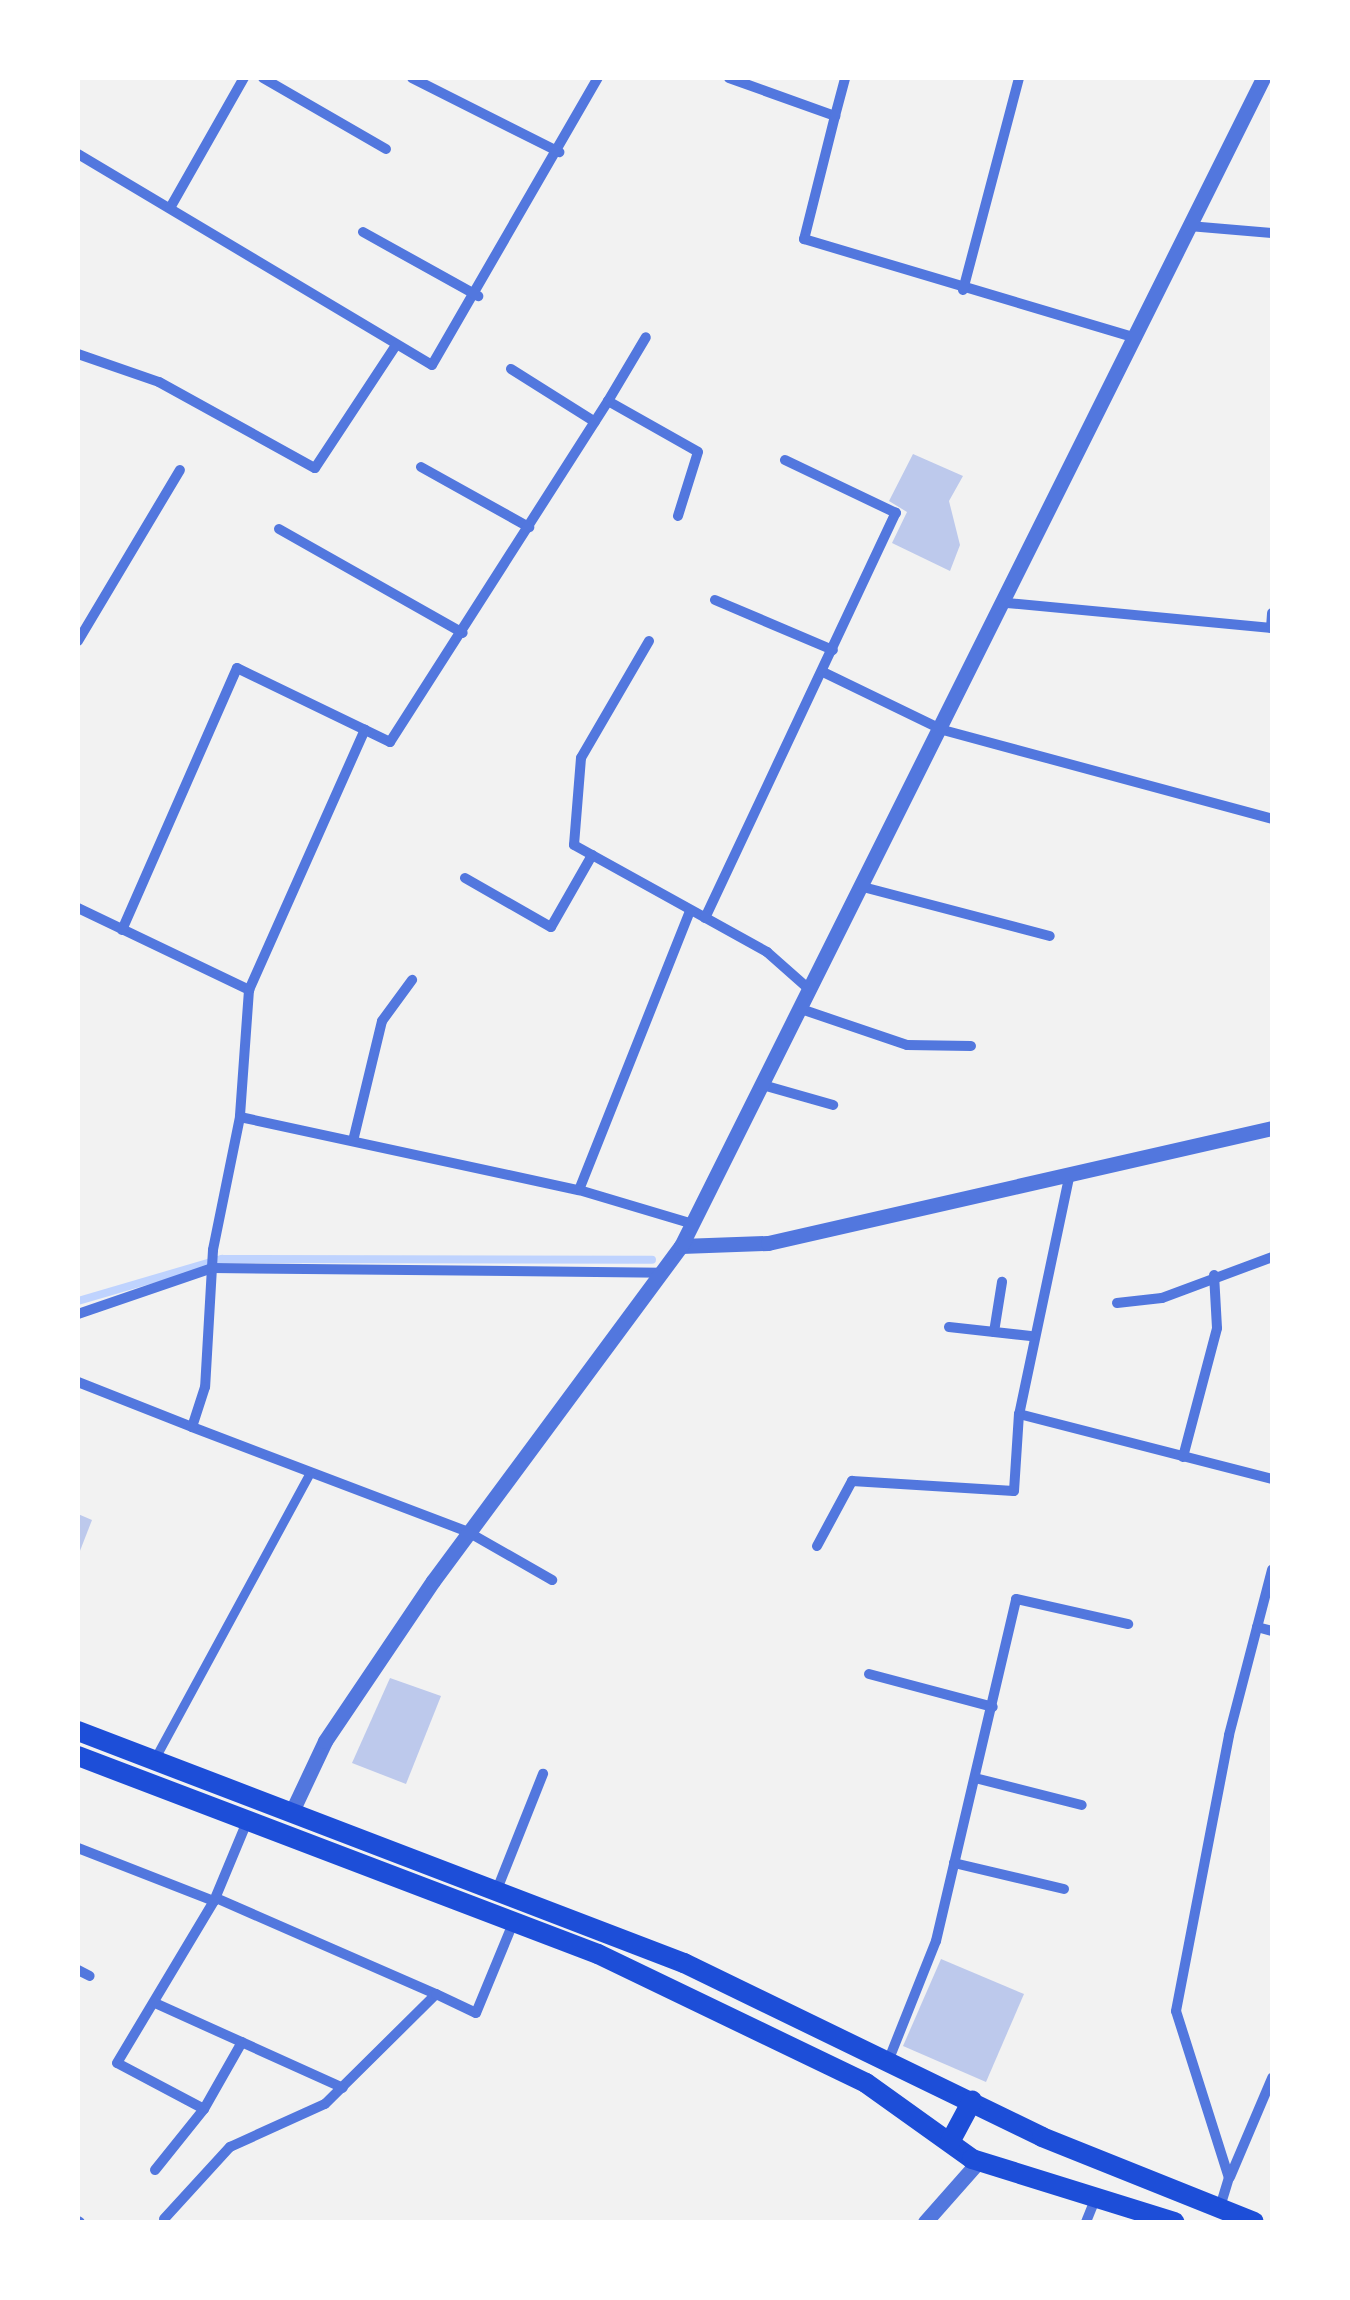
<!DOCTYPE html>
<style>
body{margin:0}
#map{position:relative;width:1350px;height:2300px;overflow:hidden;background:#f2f2f2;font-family:"Golos Text",sans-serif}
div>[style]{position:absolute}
.stream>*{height:8px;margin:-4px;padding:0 4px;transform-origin:4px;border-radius:4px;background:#bfd3fe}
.building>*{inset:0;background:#bdc9ec}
.pedestrian>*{height:9px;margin:-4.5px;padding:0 4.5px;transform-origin:4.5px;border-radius:4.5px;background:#5277de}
.minor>*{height:10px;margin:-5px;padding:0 5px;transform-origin:5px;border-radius:5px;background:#5277de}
.tertiary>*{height:15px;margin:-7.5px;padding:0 7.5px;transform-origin:7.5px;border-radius:7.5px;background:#5277de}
.primary>*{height:20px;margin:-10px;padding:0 10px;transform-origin:10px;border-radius:10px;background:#1d4ed8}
span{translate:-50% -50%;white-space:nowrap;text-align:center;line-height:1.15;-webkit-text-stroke:8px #fff;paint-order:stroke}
.frame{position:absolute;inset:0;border:80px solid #fff;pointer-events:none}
</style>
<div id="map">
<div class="stream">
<i style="left:78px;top:1301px;width:150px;rotate:-16.3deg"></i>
<i style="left:222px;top:1259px;width:430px;rotate:0.1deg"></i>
</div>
<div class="building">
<i style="clip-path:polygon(913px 454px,963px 476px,949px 501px,960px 545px,950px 571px,892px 543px,907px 512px,889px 501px)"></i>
<i style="clip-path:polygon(78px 1514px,92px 1520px,78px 1556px)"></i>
<i style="clip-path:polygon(390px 1678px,441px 1696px,406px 1784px,352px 1763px)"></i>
<i style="clip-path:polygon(941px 1959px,1024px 1994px,986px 2082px,903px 2046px)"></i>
</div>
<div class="pedestrian">
<i style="left:155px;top:1758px;width:324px;rotate:-61.5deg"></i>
</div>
<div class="minor">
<i style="left:263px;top:78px;width:142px;rotate:30deg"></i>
<i style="left:412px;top:78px;width:165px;rotate:26.7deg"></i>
<i style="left:729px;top:78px;width:113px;rotate:19.7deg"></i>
<i style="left:835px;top:116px;width:127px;rotate:104.1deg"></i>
<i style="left:804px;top:239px;width:347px;rotate:16.6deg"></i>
<i style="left:835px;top:116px;width:39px;rotate:-75deg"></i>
<i style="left:78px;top:154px;width:412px;rotate:30.8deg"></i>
<i style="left:432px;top:365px;width:332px;rotate:-60deg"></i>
<i style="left:170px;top:208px;width:150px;rotate:-60.4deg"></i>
<i style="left:1189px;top:226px;width:83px;rotate:4.8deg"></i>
<i style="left:363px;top:232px;width:132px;rotate:29.1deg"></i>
<i style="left:963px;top:290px;width:219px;rotate:-75.2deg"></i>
<i style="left:78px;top:354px;width:86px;rotate:19.1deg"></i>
<i style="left:159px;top:382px;width:178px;rotate:28.9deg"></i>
<i style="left:315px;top:468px;width:147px;rotate:-56.6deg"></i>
<i style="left:511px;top:369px;width:99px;rotate:32.2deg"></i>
<i style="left:608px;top:401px;width:74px;rotate:-59.3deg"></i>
<i style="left:421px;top:467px;width:124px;rotate:29.1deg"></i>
<i style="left:279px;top:529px;width:211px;rotate:29.5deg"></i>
<i style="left:715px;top:600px;width:128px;rotate:23deg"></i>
<i style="left:1007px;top:603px;width:266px;rotate:5.4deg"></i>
<i style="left:1271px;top:628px;width:15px;rotate:-86deg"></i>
<i style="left:78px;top:641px;width:199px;rotate:-59.2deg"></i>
<i style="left:649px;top:641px;width:135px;rotate:120.2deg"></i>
<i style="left:581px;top:758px;width:87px;rotate:94.6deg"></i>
<i style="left:574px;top:845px;width:221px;rotate:29deg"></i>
<i style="left:767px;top:952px;width:57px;rotate:41.5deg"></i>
<i style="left:823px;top:672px;width:133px;rotate:25.8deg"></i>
<i style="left:943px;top:730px;width:341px;rotate:15.1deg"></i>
<i style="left:465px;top:878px;width:99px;rotate:29.7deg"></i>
<i style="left:551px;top:927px;width:83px;rotate:-60.3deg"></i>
<i style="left:863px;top:887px;width:193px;rotate:14.7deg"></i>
<i style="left:78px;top:908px;width:190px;rotate:25.6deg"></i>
<i style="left:249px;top:990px;width:127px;rotate:94.1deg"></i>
<i style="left:240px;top:1117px;width:136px;rotate:101.5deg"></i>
<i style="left:213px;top:1250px;width:137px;rotate:93.3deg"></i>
<i style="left:205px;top:1387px;width:42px;rotate:108deg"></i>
<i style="left:192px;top:1427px;width:295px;rotate:20.8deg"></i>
<i style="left:468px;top:1532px;width:97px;rotate:29.7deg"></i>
<i style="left:690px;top:911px;width:300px;rotate:111.7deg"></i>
<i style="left:579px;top:1190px;width:119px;rotate:16.6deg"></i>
<i style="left:705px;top:918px;width:448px;rotate:-64.8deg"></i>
<i style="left:896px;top:513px;width:123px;rotate:-154.5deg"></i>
<i style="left:122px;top:930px;width:286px;rotate:-66.3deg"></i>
<i style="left:237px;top:668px;width:170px;rotate:25.8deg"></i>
<i style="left:390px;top:742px;width:405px;rotate:-57.4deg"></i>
<i style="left:608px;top:401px;width:103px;rotate:29.5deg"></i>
<i style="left:698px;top:452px;width:67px;rotate:107.4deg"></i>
<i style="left:249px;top:990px;width:285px;rotate:-66deg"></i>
<i style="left:801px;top:1009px;width:112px;rotate:18.8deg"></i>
<i style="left:907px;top:1045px;width:64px;rotate:0.9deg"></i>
<i style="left:763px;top:1085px;width:73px;rotate:15.9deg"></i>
<i style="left:240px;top:1117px;width:347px;rotate:12.2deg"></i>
<i style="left:353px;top:1141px;width:123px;rotate:-76.4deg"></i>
<i style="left:382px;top:1021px;width:51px;rotate:-53.8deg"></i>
<i style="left:1070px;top:1173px;width:246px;rotate:101.9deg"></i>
<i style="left:1019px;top:1414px;width:261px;rotate:14.4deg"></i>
<i style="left:1117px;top:1303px;width:45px;rotate:-6.3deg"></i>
<i style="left:1162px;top:1298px;width:117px;rotate:-20.4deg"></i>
<i style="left:78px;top:1314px;width:142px;rotate:-18.9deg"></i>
<i style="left:212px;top:1268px;width:450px;rotate:0.6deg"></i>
<i style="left:949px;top:1327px;width:82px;rotate:6.3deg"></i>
<i style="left:994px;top:1332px;width:51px;rotate:-80.9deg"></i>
<i style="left:78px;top:1382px;width:123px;rotate:21.5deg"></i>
<i style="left:1183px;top:1457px;width:133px;rotate:-75.2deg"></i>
<i style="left:1217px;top:1328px;width:53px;rotate:-93.2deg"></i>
<i style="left:817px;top:1546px;width:74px;rotate:-61.7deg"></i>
<i style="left:852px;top:1481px;width:162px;rotate:3.5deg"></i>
<i style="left:1014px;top:1491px;width:77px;rotate:-86.3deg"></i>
<i style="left:1257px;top:1627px;width:16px;rotate:15deg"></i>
<i style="left:869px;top:1674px;width:128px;rotate:14.9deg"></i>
<i style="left:975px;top:1778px;width:110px;rotate:14.2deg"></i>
<i style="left:78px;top:1848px;width:146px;rotate:21.3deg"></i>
<i style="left:954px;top:1863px;width:113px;rotate:13.3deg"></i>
<i style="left:498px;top:1887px;width:122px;rotate:-68.3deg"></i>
<i style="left:216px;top:1898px;width:240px;rotate:23.6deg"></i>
<i style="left:78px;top:1970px;width:13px;rotate:27deg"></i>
<i style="left:155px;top:2003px;width:206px;rotate:24.3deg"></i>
<i style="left:889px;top:2059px;width:127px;rotate:-68.3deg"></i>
<i style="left:936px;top:1941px;width:351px;rotate:-76.8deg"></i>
<i style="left:1016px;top:1599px;width:115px;rotate:12.6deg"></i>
<i style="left:204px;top:2109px;width:77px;rotate:-60.4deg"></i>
<i style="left:155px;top:2170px;width:78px;rotate:-51.2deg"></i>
<i style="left:204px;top:2109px;width:98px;rotate:-152.1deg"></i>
<i style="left:117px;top:2063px;width:189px;rotate:-59.1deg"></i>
<i style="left:214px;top:1901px;width:91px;rotate:-67.4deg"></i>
<i style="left:1230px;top:2177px;width:108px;rotate:-67deg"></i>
<i style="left:1220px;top:2207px;width:30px;rotate:-73deg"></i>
<i style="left:1229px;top:2178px;width:175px;rotate:-107.6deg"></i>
<i style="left:1176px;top:2011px;width:281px;rotate:-79.1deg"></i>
<i style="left:1229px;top:1735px;width:171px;rotate:-75.4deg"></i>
<i style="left:164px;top:2219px;width:98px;rotate:-47.5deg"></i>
<i style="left:230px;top:2147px;width:104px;rotate:-24.4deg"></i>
<i style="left:325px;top:2104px;width:156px;rotate:-44.7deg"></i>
<i style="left:436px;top:1994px;width:44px;rotate:25.4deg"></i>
<i style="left:476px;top:2013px;width:100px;rotate:-67.6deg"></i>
<i style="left:78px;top:2221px;width:2px;rotate:27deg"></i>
<i style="left:1086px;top:2222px;width:27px;rotate:-68deg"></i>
</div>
<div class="tertiary">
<i style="left:681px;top:1246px;width:87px;rotate:-2deg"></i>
<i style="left:768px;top:1243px;width:517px;rotate:-12.85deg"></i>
<i style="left:294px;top:1807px;width:73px;rotate:-64.8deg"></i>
<i style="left:325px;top:1741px;width:193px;rotate:-56deg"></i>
<i style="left:433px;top:1581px;width:417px;rotate:-53.5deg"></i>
<i style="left:681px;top:1246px;width:1305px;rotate:-63.51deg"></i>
<i style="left:925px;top:2222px;width:80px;rotate:-48.5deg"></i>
</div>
<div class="primary">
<i style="left:78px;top:1731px;width:649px;rotate:20.95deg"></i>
<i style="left:684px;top:1963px;width:398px;rotate:25.9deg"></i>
<i style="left:1042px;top:2137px;width:228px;rotate:21.8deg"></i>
<i style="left:78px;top:1756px;width:556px;rotate:20.85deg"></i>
<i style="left:598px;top:1954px;width:297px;rotate:25.7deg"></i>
<i style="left:866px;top:2083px;width:130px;rotate:35.6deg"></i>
<i style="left:972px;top:2159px;width:212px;rotate:17.3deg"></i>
<i style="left:950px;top:2142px;width:47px;rotate:-61.8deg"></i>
</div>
<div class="frame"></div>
</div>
